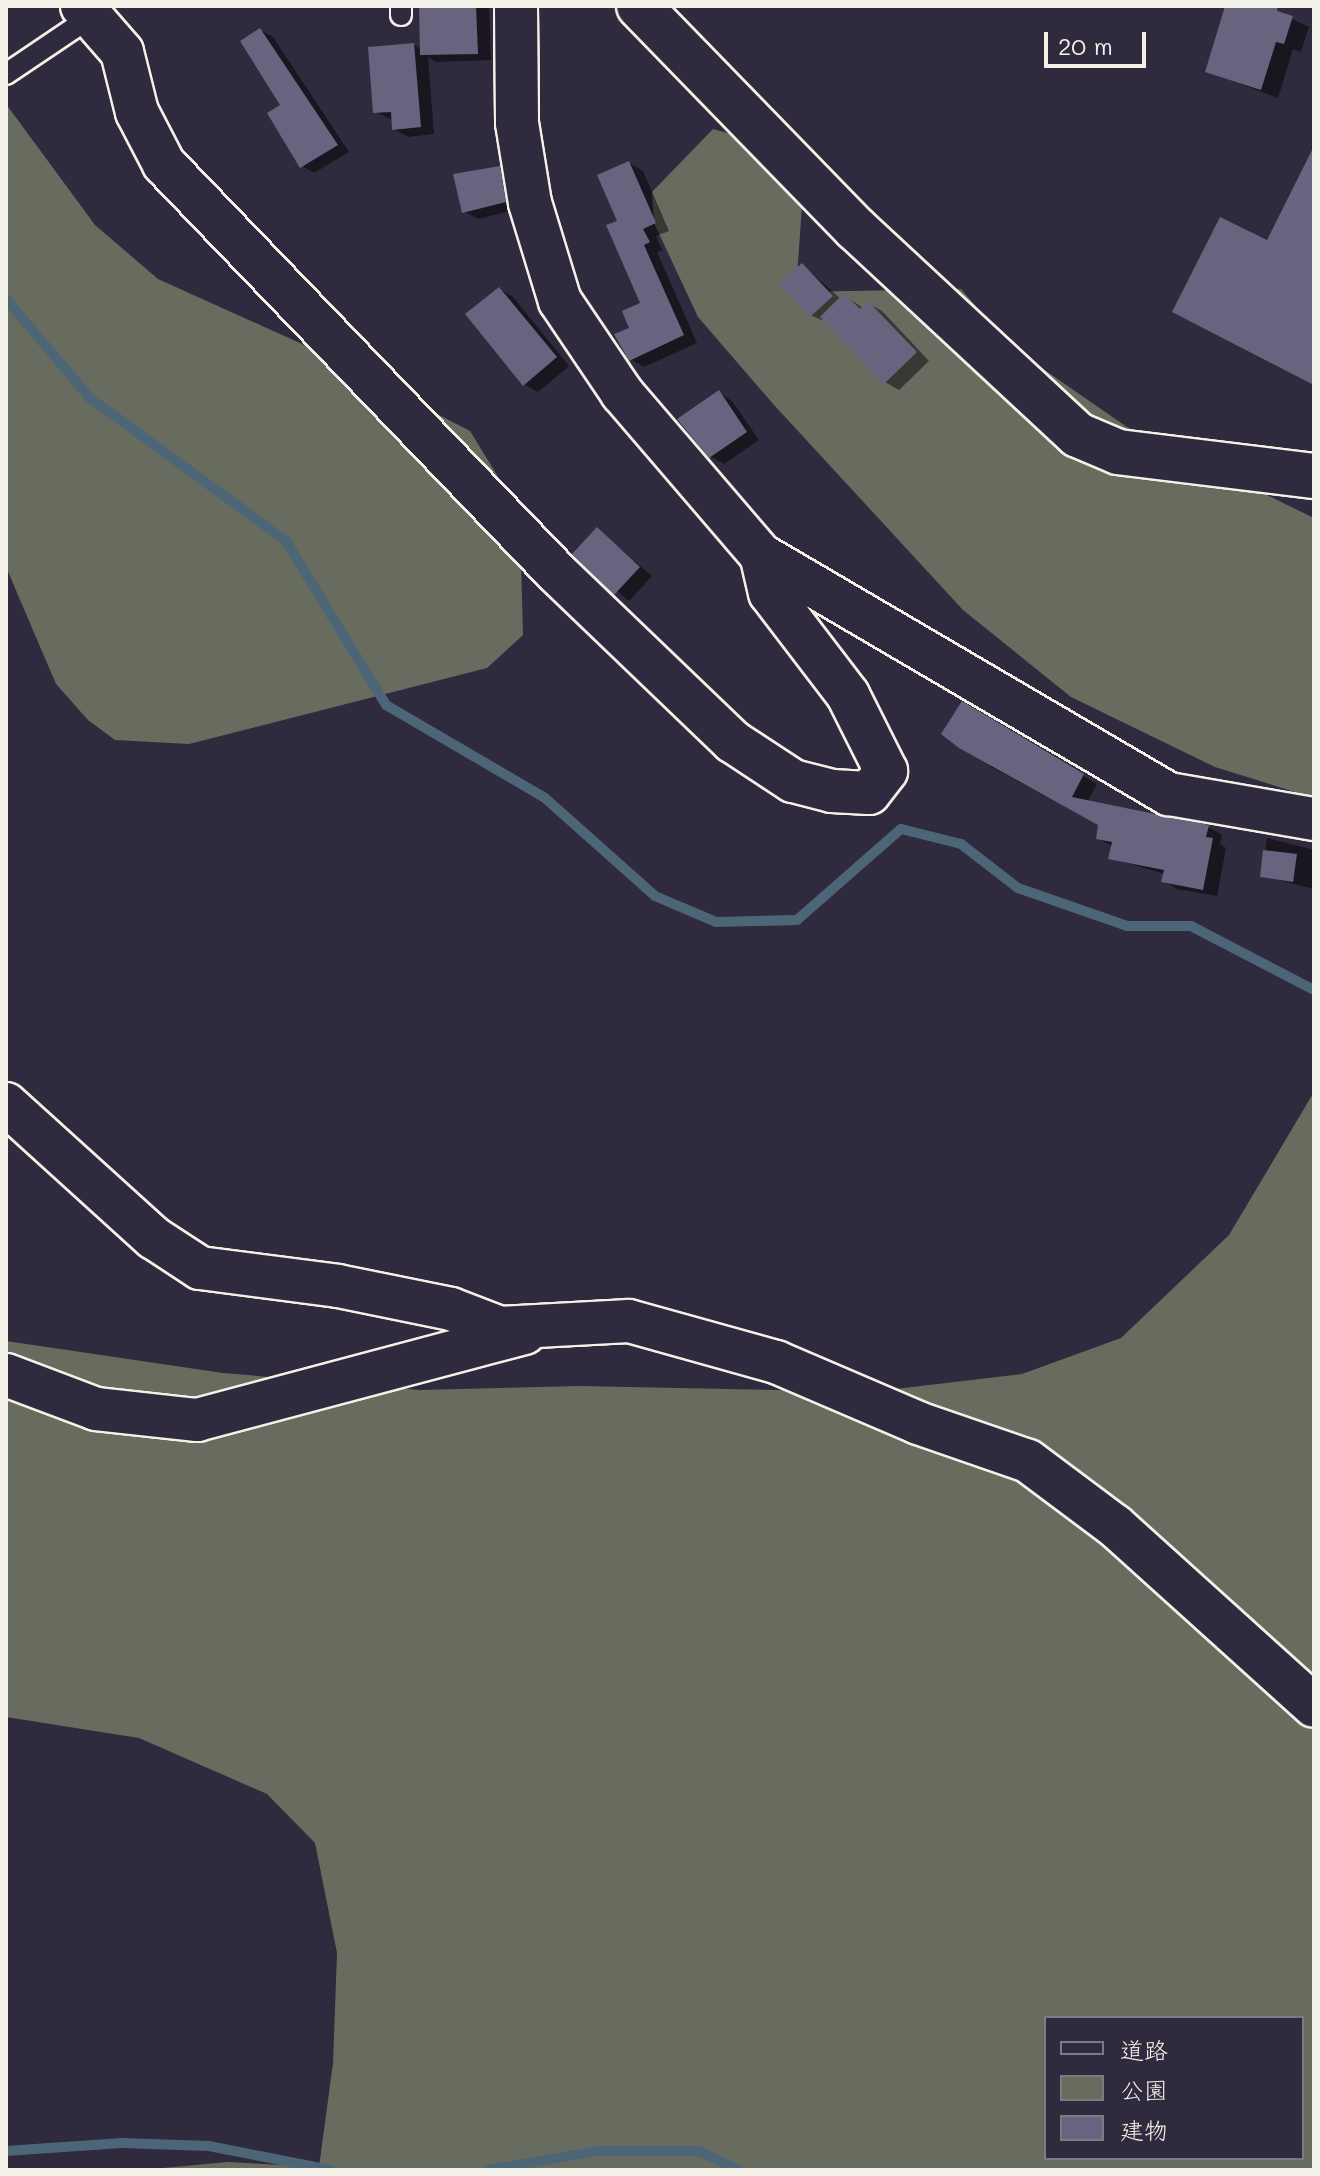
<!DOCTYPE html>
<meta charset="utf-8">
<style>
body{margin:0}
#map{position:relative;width:1320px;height:2176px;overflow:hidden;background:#2f2a3d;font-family:Mali,"Klee One",sans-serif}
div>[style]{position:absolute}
.green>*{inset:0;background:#686c5e}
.shadow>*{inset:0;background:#0007}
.stream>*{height:10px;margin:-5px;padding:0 5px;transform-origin:5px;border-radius:5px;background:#4d6677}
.building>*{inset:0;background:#68637e}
.roads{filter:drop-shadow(2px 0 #f4f1e8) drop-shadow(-2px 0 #f4f1e8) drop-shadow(0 2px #f4f1e8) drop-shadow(0 -2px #f4f1e8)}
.service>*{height:20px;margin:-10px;padding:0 10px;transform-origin:10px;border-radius:10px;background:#2f2a3d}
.minor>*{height:42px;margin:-21px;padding:0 21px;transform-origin:21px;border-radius:21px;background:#2f2a3d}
.tertiary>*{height:44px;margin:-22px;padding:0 22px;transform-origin:22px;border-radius:22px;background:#2f2a3d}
span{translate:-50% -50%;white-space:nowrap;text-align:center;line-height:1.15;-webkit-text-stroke:8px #2f2a3d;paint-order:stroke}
.frame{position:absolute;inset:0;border:8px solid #f4f1e8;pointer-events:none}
.legend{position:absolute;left:1044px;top:2016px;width:260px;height:144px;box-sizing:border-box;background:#2f2a3d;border:2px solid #7e7a81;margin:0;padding:10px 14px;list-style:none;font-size:24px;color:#f4f1e8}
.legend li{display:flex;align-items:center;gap:16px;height:40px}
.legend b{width:40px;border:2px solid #7e7a81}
.scale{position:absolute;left:1044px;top:32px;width:102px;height:36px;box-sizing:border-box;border:4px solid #f4f1e8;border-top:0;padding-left:10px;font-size:24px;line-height:28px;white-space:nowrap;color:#f4f1e8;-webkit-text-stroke:6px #2f2a3d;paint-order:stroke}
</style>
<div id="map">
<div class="green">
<i style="clip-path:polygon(6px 104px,95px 225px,158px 279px,300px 343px,470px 431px,508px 493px,521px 561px,523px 635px,487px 668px,189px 744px,115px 740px,88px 720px,56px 684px,6px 567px)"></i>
<i style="clip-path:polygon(713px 129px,752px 140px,802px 205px,796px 292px,961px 289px,1010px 346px,1127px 427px,1314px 518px,1314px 798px,1215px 767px,1071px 697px,963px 610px,774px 405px,698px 317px,654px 223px,652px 192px)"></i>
<i style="clip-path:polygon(evenodd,1314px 1092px,1314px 2170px,141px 2170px,228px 2162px,319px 2167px,333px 2063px,337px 1953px,315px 1843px,267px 1794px,139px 1738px,6px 1717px,6px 1341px,223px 1373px,420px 1390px,579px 1386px,870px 1392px,1022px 1374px,1121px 1338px,1229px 1235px,1314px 1092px,1046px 2018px,1302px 2018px,1302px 2158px,1046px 2158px,1046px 2018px)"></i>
</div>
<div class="shadow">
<i style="clip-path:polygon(421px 6px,489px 6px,491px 60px,436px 62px,428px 57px,434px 134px,408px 137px,394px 129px,393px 120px,375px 112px,414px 45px,422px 50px)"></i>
<i style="clip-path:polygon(1227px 6px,1279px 6px,1274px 10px,1309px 27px,1301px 52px,1293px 49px,1278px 98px,1207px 71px)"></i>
<i style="clip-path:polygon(260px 30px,273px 37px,349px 152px,314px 173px,302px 166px)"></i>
<i style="clip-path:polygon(629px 163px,643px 171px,669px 231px,656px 236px,662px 250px,657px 252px,697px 343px,644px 367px,631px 359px,632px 329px,642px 304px,619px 222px)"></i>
<i style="clip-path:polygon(499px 168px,513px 176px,518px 209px,478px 219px,464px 211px)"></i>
<i style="clip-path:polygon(802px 265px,841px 299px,845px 296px,863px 308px,868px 303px,882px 311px,929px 361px,899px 390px,885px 382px,827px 322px,812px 316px)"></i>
<i style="clip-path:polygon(499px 289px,513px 297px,569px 366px,538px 392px,524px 384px)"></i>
<i style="clip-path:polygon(719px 393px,732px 401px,759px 440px,724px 464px,710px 456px)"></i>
<i style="clip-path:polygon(597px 529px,652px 576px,629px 601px,574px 554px)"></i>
<i style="clip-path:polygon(963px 703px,1097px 784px,1087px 802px,1208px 827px,1222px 835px,1220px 844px,1226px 848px,1217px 896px,1177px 889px,1164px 881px,1165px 874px,1110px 858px,1113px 847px,1098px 838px,1101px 825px,993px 768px,944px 733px)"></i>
<i style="clip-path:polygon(1267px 838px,1314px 850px,1314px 889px,1262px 876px)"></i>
</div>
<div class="stream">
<i style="left:6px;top:299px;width:130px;rotate:49.7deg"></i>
<i style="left:90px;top:398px;width:243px;rotate:36.1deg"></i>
<i style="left:286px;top:541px;width:192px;rotate:58.6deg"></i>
<i style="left:386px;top:705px;width:184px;rotate:30.3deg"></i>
<i style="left:545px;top:798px;width:147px;rotate:41.7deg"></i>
<i style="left:655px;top:896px;width:66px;rotate:23.1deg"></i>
<i style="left:716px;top:922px;width:81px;rotate:-1.4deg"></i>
<i style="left:797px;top:920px;width:138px;rotate:-41.2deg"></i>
<i style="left:901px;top:829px;width:62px;rotate:14deg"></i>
<i style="left:961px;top:844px;width:72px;rotate:37.7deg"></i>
<i style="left:1018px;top:888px;width:115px;rotate:19.2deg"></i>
<i style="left:1127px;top:926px;width:64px"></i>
<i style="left:1191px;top:926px;width:139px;rotate:27.5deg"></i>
<i style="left:6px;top:2151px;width:116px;rotate:-3.9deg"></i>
<i style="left:122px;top:2143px;width:87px;rotate:2deg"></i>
<i style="left:209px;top:2146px;width:124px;rotate:11.1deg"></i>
<i style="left:489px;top:2170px;width:110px;rotate:-10deg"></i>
<i style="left:597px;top:2151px;width:102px"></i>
<i style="left:699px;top:2151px;width:44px;rotate:25.4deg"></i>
</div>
<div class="building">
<i style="clip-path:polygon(419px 6px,476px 6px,478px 54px,420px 55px)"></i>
<i style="clip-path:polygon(1225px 6px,1278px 6px,1277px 11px,1293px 16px,1284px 44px,1276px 42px,1261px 90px,1205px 72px)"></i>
<i style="clip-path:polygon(260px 28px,338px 145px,300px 168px,267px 113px,280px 105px,240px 41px)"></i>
<i style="clip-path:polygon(414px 43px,421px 127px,392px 130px,391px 112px,373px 113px,368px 47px)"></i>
<i style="clip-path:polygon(1314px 146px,1314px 385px,1172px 312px,1220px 217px,1267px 240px)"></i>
<i style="clip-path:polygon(629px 161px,656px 223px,643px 229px,650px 242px,644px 245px,684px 335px,629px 361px,614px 334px,629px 328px,622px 311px,640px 303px,606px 225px,617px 221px,597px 175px)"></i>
<i style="clip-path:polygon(500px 166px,506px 202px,462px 213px,453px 174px)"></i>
<i style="clip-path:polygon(802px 263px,833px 296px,810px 317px,779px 284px)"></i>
<i style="clip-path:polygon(499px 287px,557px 357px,523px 386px,465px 314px)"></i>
<i style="clip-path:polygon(844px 293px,860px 309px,868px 301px,917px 352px,884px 384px,820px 317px)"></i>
<i style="clip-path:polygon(719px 390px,747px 432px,709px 458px,677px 419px)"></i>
<i style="clip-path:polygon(597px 527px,640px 567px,614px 595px,572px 554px)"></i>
<i style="clip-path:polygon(962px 701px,1084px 774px,1072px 797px,1209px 825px,1206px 837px,1213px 838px,1203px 890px,1161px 882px,1164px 870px,1108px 859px,1112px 842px,1096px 839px,1098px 825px,959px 748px,941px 734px)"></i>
<i style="clip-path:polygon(1263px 850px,1297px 854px,1293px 882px,1260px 877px)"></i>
</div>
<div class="roads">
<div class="service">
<i style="left:401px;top:15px;width:9px;rotate:-90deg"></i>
<i style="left:6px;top:74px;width:104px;rotate:-34deg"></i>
</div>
<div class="minor">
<i style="left:82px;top:6px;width:61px;rotate:49deg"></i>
<i style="left:122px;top:52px;width:62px;rotate:76deg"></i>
<i style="left:137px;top:112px;width:59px;rotate:62.6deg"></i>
<i style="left:164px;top:164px;width:567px;rotate:46.14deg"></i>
<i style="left:557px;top:573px;width:243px;rotate:43.8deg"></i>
<i style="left:732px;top:741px;width:73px;rotate:33.3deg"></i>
<i style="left:793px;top:781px;width:40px;rotate:14.4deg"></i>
<i style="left:832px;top:791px;width:37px;rotate:3deg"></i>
<i style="left:869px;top:793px;width:28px;rotate:-52deg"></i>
<i style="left:886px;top:771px;width:85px;rotate:-116.6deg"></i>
<i style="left:848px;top:695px;width:128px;rotate:-127.4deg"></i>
<i style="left:770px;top:593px;width:39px;rotate:-103deg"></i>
<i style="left:516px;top:6px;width:117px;rotate:89.5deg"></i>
<i style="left:517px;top:123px;width:81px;rotate:80.8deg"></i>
<i style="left:530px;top:203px;width:102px;rotate:73deg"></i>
<i style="left:560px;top:301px;width:111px;rotate:56deg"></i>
<i style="left:622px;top:393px;width:213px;rotate:49.4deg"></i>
<i style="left:761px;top:555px;width:473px;rotate:30.4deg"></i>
<i style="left:1169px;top:794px;width:147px;rotate:9.8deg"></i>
<i style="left:6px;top:1104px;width:200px;rotate:42.2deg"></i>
<i style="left:154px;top:1238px;width:55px;rotate:33.1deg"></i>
<i style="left:200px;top:1268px;width:139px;rotate:7.4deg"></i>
<i style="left:338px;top:1286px;width:115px;rotate:11.5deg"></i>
<i style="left:451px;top:1309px;width:53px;rotate:21.2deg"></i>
<i style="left:500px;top:1328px;width:129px;rotate:-3.1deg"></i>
<i style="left:629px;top:1321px;width:153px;rotate:15.6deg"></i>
<i style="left:776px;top:1362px;width:155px;rotate:23.2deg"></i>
<i style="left:918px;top:1423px;width:116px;rotate:19.1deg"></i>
<i style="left:1028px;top:1461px;width:109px;rotate:36.8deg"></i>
<i style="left:1115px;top:1526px;width:268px;rotate:42.1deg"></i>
<i style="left:6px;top:1375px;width:96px;rotate:20.7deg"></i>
<i style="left:96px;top:1409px;width:102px;rotate:6.2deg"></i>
<i style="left:197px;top:1420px;width:339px;rotate:-14.9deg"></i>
</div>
<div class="tertiary">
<i style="left:639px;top:6px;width:310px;rotate:45.8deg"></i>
<i style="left:855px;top:228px;width:304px;rotate:42.9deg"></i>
<i style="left:1078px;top:435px;width:43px;rotate:23deg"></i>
<i style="left:1118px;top:452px;width:197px;rotate:7deg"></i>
</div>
</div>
<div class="frame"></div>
<ul class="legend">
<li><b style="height:10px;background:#2f2a3d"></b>道路</li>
<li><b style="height:22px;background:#686c5e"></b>公園</li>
<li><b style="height:22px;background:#68637e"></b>建物</li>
</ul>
<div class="scale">20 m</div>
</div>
